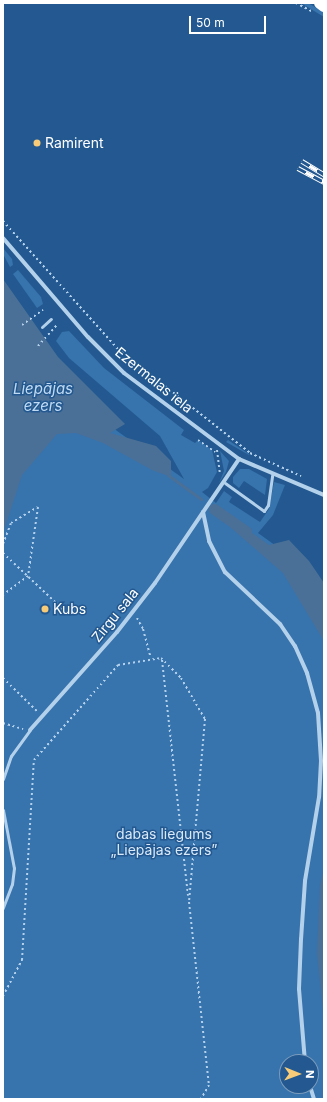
<!DOCTYPE html>
<meta charset="utf-8">
<style>
body{margin:0}
#map{position:relative;width:327px;height:1102px;overflow:hidden;background:#235990;font-family:Inter,sans-serif}
div>[style]{position:absolute}
.green>*{inset:0;background:#3773ad}
.water>*{inset:0;background:#4b7097}
.stream>*{height:3px;margin:-1.5px;padding:0 1.5px;transform-origin:1.5px;border-radius:1.5px;background:#4b7097}
.canal>*{height:11px;margin:-5.5px;padding:0 5.5px;transform-origin:5.5px;border-radius:5.5px;background:#4b7097}
.path>*{height:2px;margin-top:-1px;transform-origin:0;background:repeating-linear-gradient(90deg,#b4d1ec 0 2px,transparent 0 5px)}
.lane>*{height:3px;margin:-1.5px;padding:0 1.5px;transform-origin:1.5px;border-radius:1.5px;background:#b4d1ec}
.street>*{height:4px;margin:-2px;padding:0 2px;transform-origin:2px;border-radius:2px;background:#b4d1ec}
.highway>*{height:12px;margin:-6px;padding:0 6px;transform-origin:6px;border-radius:6px;background:#fff}
.rail>*{height:4.5px;margin-top:-2.25px;transform-origin:0;background:repeating-linear-gradient(90deg,#235990 0 9px,#fff 0 18px);box-sizing:border-box;border-block:1px solid #fff}
.dots>*{width:11px;height:11px;translate:-50% -50%;box-sizing:border-box;border:2px solid #235990;border-radius:50%}
span{translate:-50% -50%;white-space:nowrap;text-align:center;line-height:1.15;-webkit-text-stroke:3px #235990;paint-order:stroke}
.poi-label{font-size:14px;color:#fff}
.left{translate:0 -50%;text-align:left}
.street-label{font-size:14px;color:#fff}
.park-label{font-size:14px;color:#d9e9f9}
.water-label{font-size:15px;color:#c0daf3;font-style:italic}
.frame{position:absolute;inset:0;border:4px solid #fff;pointer-events:none}
.north{position:absolute;left:279px;top:1054px;width:40px;height:40px;box-sizing:border-box;background:#235990;border:1px solid #7b9bbc;border-radius:50%;rotate:91deg;font-size:11px;font-weight:700;line-height:16px;text-align:center;color:#fff}
.north::after{content:'';display:block;margin:auto;width:14px;height:18px;background:#f7cb77;clip-path:polygon(50% 0,100% 100%,50% 72%,0 100%)}
.scale{position:absolute;left:189px;top:16px;width:77px;height:18px;box-sizing:border-box;border:2px solid #fff;border-top:0;padding-left:5px;font-size:12px;line-height:14px;white-space:nowrap;color:#fff;-webkit-text-stroke:3px #235990;paint-order:stroke}
</style>
<div id="map">
<div class="green">
<i style="clip-path:polygon(301px 3px,308px 3px,324px 12px,324px 17px)"></i>
<i style="clip-path:polygon(3px 248px,12px 259px,13px 265px,10px 267px,3px 254px)"></i>
<i style="clip-path:polygon(18px 270px,41px 297px,43px 304px,37px 308px,13px 274px)"></i>
<i style="clip-path:polygon(evenodd,3px 327px,56px 387px,184px 479px,160px 436px,69px 358px,56px 341px,62px 332px,69px 331px,104px 368px,184px 430px,181px 435px,195px 443px,198px 440px,212px 450px,217px 472px,208px 488px,202px 492px,216px 503px,224px 491px,232px 497px,229px 502px,260px 522px,269px 509px,274px 482px,285px 485px,273px 515px,258px 533px,286px 553px,324px 621px,324px 1099px,3px 1099px,3px 327px,287px 1062px,311px 1062px,311px 1086px,287px 1086px,287px 1062px)"></i>
<i style="clip-path:polygon(228px 440px,249px 454px,249px 455px,226px 442px)"></i>
<i style="clip-path:polygon(220px 451px,229px 461px,226px 472px,219px 483px,224px 471px)"></i>
<i style="clip-path:polygon(240px 469px,249px 469px,267px 479px,265px 495px,244px 481px,239px 488px,233px 483px,233px 477px)"></i>
</div>
<div class="water">
<i style="clip-path:polygon(3px 279px,58px 357px,125px 424px,110px 433px,156px 446px,171px 461px,171px 477px,152px 470px,103px 443px,76px 433px,57px 434px,22px 475px,3px 533px)"></i>
<i style="clip-path:polygon(238px 523px,269px 545px,289px 540px,309px 561px,324px 583px,324px 641px,283px 573px,230px 527px)"></i>
<i style="clip-path:polygon(324px 868px,324px 1021px,317px 953px,320px 885px)"></i>
</div>
<div class="stream">
<i style="left:168px;top:475px;width:41px;rotate:36deg"></i>
</div>
<div class="canal">
<i style="left:214px;top:509px;width:39px;rotate:35deg"></i>
</div>
<div class="path">
<i style="left:296px;top:3px;width:19px;rotate:28deg"></i>
<i style="left:3px;top:221px;width:172px;rotate:48.1deg"></i>
<i style="left:118px;top:349px;width:168px;rotate:38.2deg"></i>
<i style="left:250px;top:453px;width:56px;rotate:24.3deg"></i>
<i style="left:22px;top:325px;width:26px;rotate:-36deg"></i>
<i style="left:38px;top:346px;width:28px;rotate:-48deg"></i>
<i style="left:198px;top:440px;width:21px;rotate:35deg"></i>
<i style="left:217px;top:450px;width:23px;rotate:83deg"></i>
<i style="left:3px;top:544px;width:22px;rotate:-69deg"></i>
<i style="left:11px;top:523px;width:31px;rotate:-31deg"></i>
<i style="left:38px;top:507px;width:70px;rotate:98.2deg"></i>
<i style="left:28px;top:576px;width:31px;rotate:143deg"></i>
<i style="left:3px;top:553px;width:89px;rotate:43.2deg"></i>
<i style="left:137px;top:618px;width:13px;rotate:61deg"></i>
<i style="left:143px;top:629px;width:30px;rotate:75deg"></i>
<i style="left:162px;top:660px;width:237px;rotate:83.7deg"></i>
<i style="left:3px;top:678px;width:49px;rotate:44.2deg"></i>
<i style="left:3px;top:723px;width:21px;rotate:17deg"></i>
<i style="left:3px;top:996px;width:41px;rotate:-62.2deg"></i>
<i style="left:22px;top:960px;width:200px;rotate:-86.6deg"></i>
<i style="left:34px;top:760px;width:127px;rotate:-48.5deg"></i>
<i style="left:118px;top:665px;width:44px;rotate:-9.2deg"></i>
<i style="left:161px;top:658px;width:28px;rotate:45deg"></i>
<i style="left:181px;top:678px;width:48px;rotate:59.7deg"></i>
<i style="left:205px;top:719px;width:184px;rotate:95deg"></i>
<i style="left:189px;top:902px;width:184px;rotate:83.8deg"></i>
<i style="left:209px;top:1085px;width:16px;rotate:120deg"></i>
</div>
<div class="lane">
<i style="left:42px;top:327px;width:12px;rotate:-42deg"></i>
<i style="left:225px;top:483px;width:48px;rotate:35.7deg"></i>
<i style="left:264px;top:511px;width:7px;rotate:-56deg"></i>
<i style="left:268px;top:505px;width:30px;rotate:-82deg"></i>
<i style="left:3px;top:779px;width:24px;rotate:-71deg"></i>
<i style="left:11px;top:756px;width:32px;rotate:-54deg"></i>
<i style="left:3px;top:810px;width:59px;rotate:79.3deg"></i>
<i style="left:14px;top:868px;width:16px;rotate:97deg"></i>
<i style="left:12px;top:884px;width:26px;rotate:111deg"></i>
</div>
<div class="street">
<i style="left:3px;top:238px;width:130px;rotate:49.4deg"></i>
<i style="left:88px;top:337px;width:51px;rotate:45deg"></i>
<i style="left:124px;top:373px;width:144px;rotate:36.8deg"></i>
<i style="left:239px;top:459px;width:92px;rotate:23deg"></i>
<i style="left:203px;top:512px;width:30px;rotate:78deg"></i>
<i style="left:209px;top:541px;width:35px;rotate:63deg"></i>
<i style="left:225px;top:572px;width:76px;rotate:43.4deg"></i>
<i style="left:280px;top:624px;width:27px;rotate:56deg"></i>
<i style="left:295px;top:646px;width:30px;rotate:66deg"></i>
<i style="left:307px;top:673px;width:41px;rotate:74.6deg"></i>
<i style="left:318px;top:713px;width:48px;rotate:86.4deg"></i>
<i style="left:321px;top:761px;width:36px;rotate:93deg"></i>
<i style="left:319px;top:797px;width:85px;rotate:99.5deg"></i>
<i style="left:305px;top:881px;width:58px;rotate:93.9deg"></i>
<i style="left:301px;top:939px;width:50px;rotate:92.3deg"></i>
<i style="left:299px;top:989px;width:73px;rotate:85.3deg"></i>
<i style="left:30px;top:730px;width:131px;rotate:-48.4deg"></i>
<i style="left:117px;top:632px;width:62px;rotate:-52.2deg"></i>
<i style="left:155px;top:583px;width:150px;rotate:-55.9deg"></i>
<i style="left:310px;top:1086px;width:14px;rotate:73deg"></i>
</div>
<div class="highway">
<i style="left:320px;top:3px;width:5px;rotate:37deg"></i>
</div>
<div class="rail">
<i style="left:302px;top:161px;width:26px;rotate:31deg"></i>
<i style="left:298px;top:168px;width:30px;rotate:28deg"></i>
</div>
<div class="dots">
<i style="left:37px;top:143px;background:#f7cb77"></i>
<i style="left:45px;top:609px;background:#f7cb77"></i>
</div>
<div class="poi-label">
<span class="left" style="left:45px;top:143px">Ramirent</span>
<span class="left" style="left:53px;top:609px">Kubs</span>
</div>
<div class="street-label">
<span style="left:154px;top:380px;rotate:39deg">Ezermalas iela</span>
<span style="left:115px;top:615px;rotate:-51deg">Zirgu sala</span>
</div>
<div class="park-label">
<span style="left:164px;top:842px">dabas liegums<br>„Liepājas ezers”</span>
</div>
<div class="water-label">
<span style="left:43px;top:397px">Liepājas<br>ezers</span>
</div>
<div class="frame"></div>
<div class="north">N</div>
<div class="scale">50 m</div>
</div>
